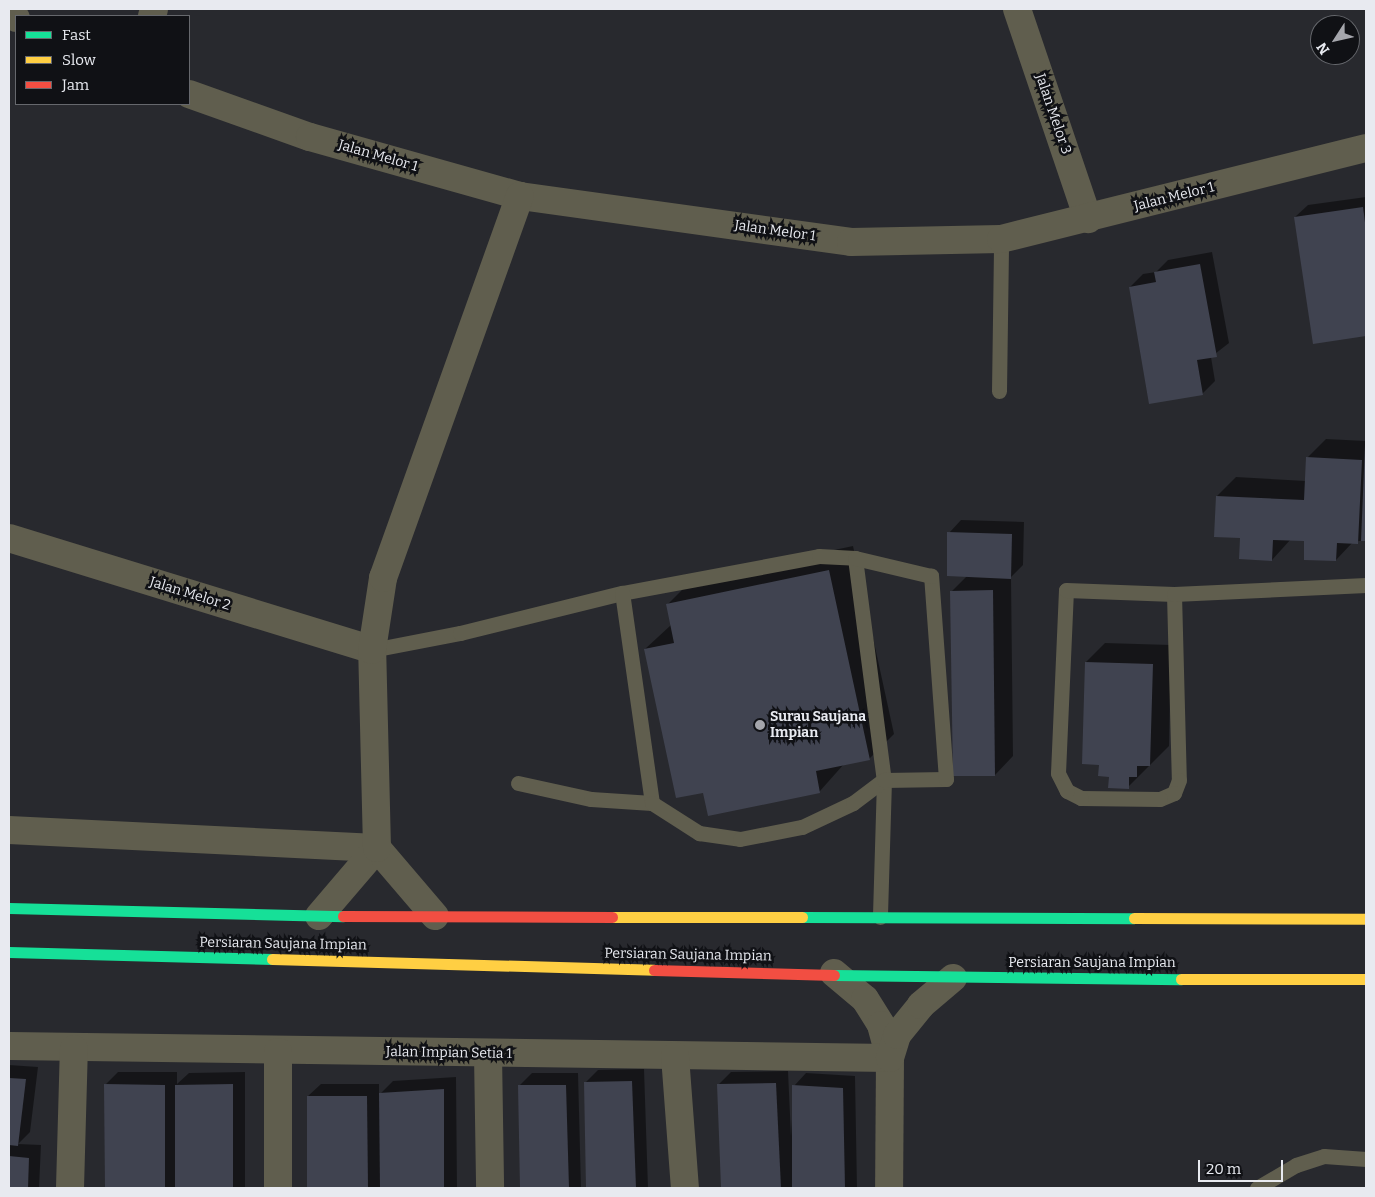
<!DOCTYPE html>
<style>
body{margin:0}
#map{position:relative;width:1375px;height:1197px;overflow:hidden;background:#28292e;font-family:Bitter,serif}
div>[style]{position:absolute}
.shadow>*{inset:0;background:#0007}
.building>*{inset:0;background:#404350}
.lane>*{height:15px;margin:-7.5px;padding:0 7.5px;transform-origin:7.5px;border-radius:7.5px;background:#605e4e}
.street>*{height:28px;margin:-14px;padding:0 14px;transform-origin:14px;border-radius:14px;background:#605e4e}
.fast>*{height:11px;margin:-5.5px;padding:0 5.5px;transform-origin:5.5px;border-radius:5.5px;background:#16e098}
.slow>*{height:11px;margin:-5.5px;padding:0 5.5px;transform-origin:5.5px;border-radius:5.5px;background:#ffcf43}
.jam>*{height:11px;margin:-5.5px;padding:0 5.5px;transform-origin:5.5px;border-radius:5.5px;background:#f24e42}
.dots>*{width:14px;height:14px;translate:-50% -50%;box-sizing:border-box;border:2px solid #101115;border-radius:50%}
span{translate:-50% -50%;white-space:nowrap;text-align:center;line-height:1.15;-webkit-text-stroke:5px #101115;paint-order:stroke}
.street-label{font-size:14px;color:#e8eaf0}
.poi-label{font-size:14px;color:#e8eaf0;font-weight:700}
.left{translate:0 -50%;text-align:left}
.frame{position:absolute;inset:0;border:10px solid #e8eaf0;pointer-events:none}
.legend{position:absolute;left:15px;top:15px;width:175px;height:90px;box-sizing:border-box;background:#101115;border:1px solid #66686d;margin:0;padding:6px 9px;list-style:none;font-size:15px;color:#e8eaf0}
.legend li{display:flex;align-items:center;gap:10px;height:25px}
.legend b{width:25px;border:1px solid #66686d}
.north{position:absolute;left:1310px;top:15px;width:50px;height:50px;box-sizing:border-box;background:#101115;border:1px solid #66686d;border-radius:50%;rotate:235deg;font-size:14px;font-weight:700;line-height:20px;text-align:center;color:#e8eaf0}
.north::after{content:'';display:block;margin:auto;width:18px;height:22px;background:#a5a6ac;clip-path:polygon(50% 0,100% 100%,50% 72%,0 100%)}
.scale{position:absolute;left:1198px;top:1160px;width:85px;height:22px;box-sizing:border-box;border:2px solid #e8eaf0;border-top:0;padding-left:6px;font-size:15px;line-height:18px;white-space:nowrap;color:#e8eaf0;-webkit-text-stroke:4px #101115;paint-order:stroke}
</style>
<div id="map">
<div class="shadow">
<i style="clip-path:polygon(1366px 197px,1366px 335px,1314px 343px,1295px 217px,1308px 205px)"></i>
<i style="clip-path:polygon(1212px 252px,1229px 343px,1211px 357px,1215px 381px,1202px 394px,1130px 287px,1143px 274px,1156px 272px,1168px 260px)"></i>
<i style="clip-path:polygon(1366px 438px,1366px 540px,1353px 542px,1336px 560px,1306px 540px,1291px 539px,1272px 560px,1241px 537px,1217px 496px,1236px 477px,1306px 481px,1307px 458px,1326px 439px,1366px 441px)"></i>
<i style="clip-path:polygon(961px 520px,1024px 522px,1023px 565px,1011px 577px,1013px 756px,995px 775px,952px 591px,967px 576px,949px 533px)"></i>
<i style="clip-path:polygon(853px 546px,894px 734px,869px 759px,844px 764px,820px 791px,709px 815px,704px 791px,645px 649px,671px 625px,667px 605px,692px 580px)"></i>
<i style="clip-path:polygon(1105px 643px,1171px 645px,1169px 746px,1128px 787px,1110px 775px,1100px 763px,1086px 662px)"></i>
<i style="clip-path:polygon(9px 1065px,38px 1067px,30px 1132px,18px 1144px,41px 1145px,39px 1188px,9px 1188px)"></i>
<i style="clip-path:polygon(644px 1069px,648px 1188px,587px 1188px,585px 1083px,598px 1070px)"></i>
<i style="clip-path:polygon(788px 1071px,791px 1136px,794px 1086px,806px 1073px,855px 1076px,857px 1188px,723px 1188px,718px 1085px,731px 1072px)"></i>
<i style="clip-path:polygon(118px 1072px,177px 1072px,177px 1084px,189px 1073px,245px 1072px,245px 1188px,106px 1188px,105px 1085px)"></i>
<i style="clip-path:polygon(532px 1073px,578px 1073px,581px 1188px,521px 1188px,520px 1085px)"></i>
<i style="clip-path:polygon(456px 1077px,457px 1188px,308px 1188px,308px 1096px,321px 1084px,379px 1084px,379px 1095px,393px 1081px)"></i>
</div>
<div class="building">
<i style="clip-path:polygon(1363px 207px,1366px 230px,1366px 336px,1313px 344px,1294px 217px)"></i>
<i style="clip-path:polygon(1200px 264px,1217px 357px,1197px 360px,1203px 395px,1149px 404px,1129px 287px,1156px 282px,1154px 272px)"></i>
<i style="clip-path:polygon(1365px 445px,1366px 445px,1366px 541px,1361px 541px)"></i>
<i style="clip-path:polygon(1306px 457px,1362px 460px,1358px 544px,1337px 543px,1336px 561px,1304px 560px,1304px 541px,1273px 540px,1272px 561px,1239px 559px,1240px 538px,1214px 537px,1216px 496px,1304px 500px)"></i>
<i style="clip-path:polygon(947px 532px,1012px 534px,1011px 579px,947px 576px)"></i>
<i style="clip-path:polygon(829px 570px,870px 760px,816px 771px,820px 793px,708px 816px,703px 793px,676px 798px,644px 649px,674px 643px,666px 604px)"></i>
<i style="clip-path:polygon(993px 590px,995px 776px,953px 776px,950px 591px)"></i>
<i style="clip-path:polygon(1085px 662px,1153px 664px,1150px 766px,1137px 766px,1137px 777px,1129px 777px,1129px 789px,1108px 788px,1109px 777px,1098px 776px,1099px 765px,1082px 764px)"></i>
<i style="clip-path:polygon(9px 1078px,26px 1079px,18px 1146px,9px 1145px)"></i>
<i style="clip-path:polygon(632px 1081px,636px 1188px,586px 1188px,584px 1082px)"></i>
<i style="clip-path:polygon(776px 1083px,781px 1188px,721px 1188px,717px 1084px)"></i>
<i style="clip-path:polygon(104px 1084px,165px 1085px,165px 1188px,105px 1188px)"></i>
<i style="clip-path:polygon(233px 1084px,233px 1188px,175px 1188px,175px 1085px)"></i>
<i style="clip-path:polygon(518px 1085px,566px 1085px,569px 1188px,520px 1188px)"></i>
<i style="clip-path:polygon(792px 1085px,843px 1088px,845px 1188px,792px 1188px)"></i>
<i style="clip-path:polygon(444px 1089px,444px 1188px,380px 1188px,379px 1093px)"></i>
<i style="clip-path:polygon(307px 1096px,367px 1096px,368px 1188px,307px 1188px)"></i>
<i style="clip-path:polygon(9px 1156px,29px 1158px,28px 1188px,9px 1188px)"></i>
</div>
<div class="lane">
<i style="left:999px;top:391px;width:152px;rotate:-89.2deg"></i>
<i style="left:1174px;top:594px;width:186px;rotate:88.5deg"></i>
<i style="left:1179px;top:780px;width:14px;rotate:111deg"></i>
<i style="left:1174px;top:793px;width:15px;rotate:157deg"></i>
<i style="left:1160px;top:799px;width:79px;rotate:-179.3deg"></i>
<i style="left:1081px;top:798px;width:16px;rotate:-153deg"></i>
<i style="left:1067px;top:791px;width:20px;rotate:-117deg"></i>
<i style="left:1058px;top:773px;width:183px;rotate:-87.5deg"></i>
<i style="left:1066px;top:590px;width:108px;rotate:2.1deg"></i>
<i style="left:1174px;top:594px;width:192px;rotate:-2.7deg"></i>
<i style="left:372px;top:650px;width:90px;rotate:-10.9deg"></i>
<i style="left:460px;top:633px;width:167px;rotate:-13.9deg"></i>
<i style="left:622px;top:593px;width:200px;rotate:-10.6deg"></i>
<i style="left:819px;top:556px;width:36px;rotate:3deg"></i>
<i style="left:855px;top:558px;width:224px;rotate:82.6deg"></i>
<i style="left:884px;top:780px;width:137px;rotate:91.7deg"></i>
<i style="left:518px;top:783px;width:75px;rotate:12.4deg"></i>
<i style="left:591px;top:799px;width:61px;rotate:3.8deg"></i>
<i style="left:652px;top:803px;width:212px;rotate:-98.1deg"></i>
<i style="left:652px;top:803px;width:56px;rotate:32.6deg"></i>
<i style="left:699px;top:833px;width:41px;rotate:8.3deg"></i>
<i style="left:740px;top:839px;width:63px;rotate:-11deg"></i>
<i style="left:802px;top:827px;width:56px;rotate:-25.2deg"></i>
<i style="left:853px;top:803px;width:39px;rotate:-37deg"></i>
<i style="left:884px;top:780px;width:62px;rotate:-0.9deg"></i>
<i style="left:946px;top:779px;width:204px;rotate:-94.2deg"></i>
<i style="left:931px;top:576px;width:78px;rotate:-166.7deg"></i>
<i style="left:1257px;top:1188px;width:45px;rotate:-30.5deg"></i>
<i style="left:1296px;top:1165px;width:29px;rotate:-18deg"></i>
<i style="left:1324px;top:1156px;width:42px;rotate:4.1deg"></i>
</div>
<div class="street">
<i style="left:1017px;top:9px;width:222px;rotate:71.3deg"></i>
<i style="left:9px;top:14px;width:8px;rotate:30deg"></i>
<i style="left:152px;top:16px;width:7px;rotate:-74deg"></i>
<i style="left:189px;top:94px;width:128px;rotate:19.6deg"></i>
<i style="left:310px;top:137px;width:218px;rotate:15.7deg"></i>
<i style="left:520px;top:196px;width:334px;rotate:7.9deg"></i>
<i style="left:851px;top:242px;width:150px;rotate:-1.1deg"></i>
<i style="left:1001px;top:239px;width:376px;rotate:-14deg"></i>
<i style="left:9px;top:538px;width:380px;rotate:17.1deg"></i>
<i style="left:9px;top:830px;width:368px;rotate:2.8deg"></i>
<i style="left:319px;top:916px;width:89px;rotate:-49.5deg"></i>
<i style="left:435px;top:916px;width:89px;rotate:-130.5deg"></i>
<i style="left:377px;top:848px;width:198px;rotate:-91.4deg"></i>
<i style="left:372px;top:650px;width:73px;rotate:-81.3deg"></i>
<i style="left:383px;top:578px;width:406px;rotate:-70.3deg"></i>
<i style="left:834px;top:973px;width:40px;rotate:40deg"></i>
<i style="left:865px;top:999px;width:31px;rotate:58deg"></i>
<i style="left:881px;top:1025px;width:34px;rotate:75deg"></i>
<i style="left:890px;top:1058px;width:130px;rotate:90.4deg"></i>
<i style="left:9px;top:1046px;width:881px;rotate:0.78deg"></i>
<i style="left:278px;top:1052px;width:136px;rotate:90deg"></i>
<i style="left:488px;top:1054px;width:134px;rotate:89.1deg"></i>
<i style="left:675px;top:1056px;width:132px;rotate:85.7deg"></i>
<i style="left:890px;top:1058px;width:24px;rotate:-73deg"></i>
<i style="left:897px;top:1035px;width:38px;rotate:-51deg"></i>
<i style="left:921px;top:1005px;width:42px;rotate:-40.2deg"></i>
<i style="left:70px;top:1188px;width:139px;rotate:-88.4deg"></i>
</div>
<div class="fast">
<i style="left:9px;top:908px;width:334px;rotate:1.4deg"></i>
<i style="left:802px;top:917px;width:332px;rotate:0.2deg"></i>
<i style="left:9px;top:952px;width:263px;rotate:1.5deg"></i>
<i style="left:834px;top:975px;width:347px;rotate:0.7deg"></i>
</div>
<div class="slow">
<i style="left:612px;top:917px;width:190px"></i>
<i style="left:1134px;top:918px;width:232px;rotate:0.2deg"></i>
<i style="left:272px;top:959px;width:382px;rotate:1.6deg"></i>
<i style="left:1181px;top:979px;width:185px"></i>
</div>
<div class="jam">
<i style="left:343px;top:916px;width:269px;rotate:0.2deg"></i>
<i style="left:654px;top:970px;width:180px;rotate:1.6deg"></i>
</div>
<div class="dots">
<i style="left:760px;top:725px;background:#a5a6ac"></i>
</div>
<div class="street-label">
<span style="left:1053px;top:114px;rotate:71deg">Jalan Melor 3</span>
<span style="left:378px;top:156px;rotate:16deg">Jalan Melor 1</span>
<span style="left:1174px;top:197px;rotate:-14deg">Jalan Melor 1</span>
<span style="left:775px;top:231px;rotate:8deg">Jalan Melor 1</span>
<span style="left:190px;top:594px;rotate:17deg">Jalan Melor 2</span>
<span style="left:283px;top:944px;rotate:1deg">Persiaran Saujana Impian</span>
<span style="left:688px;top:955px;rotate:1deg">Persiaran Saujana Impian</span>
<span style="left:1092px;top:963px">Persiaran Saujana Impian</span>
<span style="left:449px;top:1053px;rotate:1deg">Jalan Impian Setia 1</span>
</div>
<div class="poi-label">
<span class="left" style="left:770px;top:725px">Surau Saujana<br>Impian</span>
</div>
<div class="frame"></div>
<ul class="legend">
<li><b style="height:6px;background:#16e098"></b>Fast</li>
<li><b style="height:6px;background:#ffcf43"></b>Slow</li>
<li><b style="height:6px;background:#f24e42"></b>Jam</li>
</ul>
<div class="north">N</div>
<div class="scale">20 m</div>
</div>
